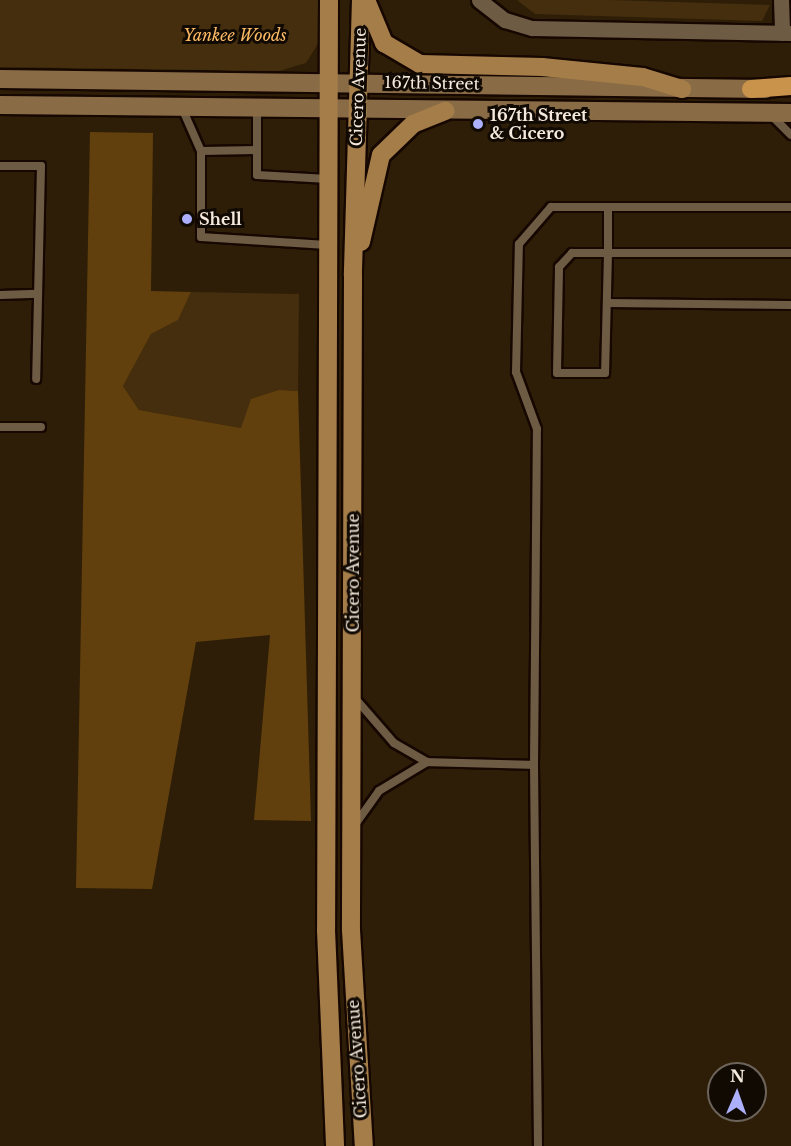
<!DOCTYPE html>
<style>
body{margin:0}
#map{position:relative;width:791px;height:1146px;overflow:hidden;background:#2e1e07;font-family:"Libre Baskerville",serif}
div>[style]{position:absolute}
.green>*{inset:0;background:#452e0e}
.forest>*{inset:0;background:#62400d}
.roads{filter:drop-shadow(2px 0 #160700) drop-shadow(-2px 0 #160700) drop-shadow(0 2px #160700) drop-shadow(0 -2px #160700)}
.lane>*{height:8px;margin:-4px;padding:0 4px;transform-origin:4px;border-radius:4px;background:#6e5b44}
.street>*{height:15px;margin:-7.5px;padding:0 7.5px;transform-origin:7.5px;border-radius:7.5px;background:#6e5b44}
.secondary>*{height:18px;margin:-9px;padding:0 9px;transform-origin:9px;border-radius:9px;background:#896c46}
.primary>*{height:18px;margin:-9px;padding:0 9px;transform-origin:9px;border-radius:9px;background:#a57d49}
.highway>*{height:18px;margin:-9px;padding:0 9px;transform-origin:9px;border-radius:9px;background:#c9934c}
.dots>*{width:16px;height:16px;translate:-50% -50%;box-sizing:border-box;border:3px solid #110a03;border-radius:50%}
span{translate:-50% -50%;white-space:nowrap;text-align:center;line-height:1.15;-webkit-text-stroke:6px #110a03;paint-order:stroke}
.park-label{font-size:16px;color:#fdbb65;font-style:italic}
.street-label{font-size:16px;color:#f5eadd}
.poi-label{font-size:16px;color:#f5eadd;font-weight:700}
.left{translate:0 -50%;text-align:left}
.north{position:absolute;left:707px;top:1062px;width:60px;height:60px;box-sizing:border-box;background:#110a03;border:2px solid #6c645a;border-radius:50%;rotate:2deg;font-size:16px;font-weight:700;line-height:24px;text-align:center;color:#f5eadd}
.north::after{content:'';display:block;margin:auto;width:21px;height:27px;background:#acaffb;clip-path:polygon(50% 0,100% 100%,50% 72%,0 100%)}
</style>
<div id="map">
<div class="green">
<i style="clip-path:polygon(0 0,321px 0,321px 39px,306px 63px,279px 71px,0 67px)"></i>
<i style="clip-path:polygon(517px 0,610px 0,770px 5px,762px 21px,535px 14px)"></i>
<i style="clip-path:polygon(191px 292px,299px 294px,298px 391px,279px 390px,241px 428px,139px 410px,123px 386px,151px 334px,178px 320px)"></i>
</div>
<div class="forest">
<i style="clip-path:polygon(90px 132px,153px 133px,151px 291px,191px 292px,178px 320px,151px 334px,123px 386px,139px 410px,241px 428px,251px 399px,279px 390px,298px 391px,311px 821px,254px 820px,270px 635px,196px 642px,152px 889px,76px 888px)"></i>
</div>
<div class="roads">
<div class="lane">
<i style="left:182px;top:108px;width:47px;rotate:66.2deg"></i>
<i style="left:201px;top:151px;width:86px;rotate:90deg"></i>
<i style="left:201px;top:237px;width:126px;rotate:3.6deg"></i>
<i style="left:257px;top:109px;width:66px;rotate:90deg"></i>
<i style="left:257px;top:175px;width:71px;rotate:3.2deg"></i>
<i style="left:771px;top:115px;width:28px;rotate:45deg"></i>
<i style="left:201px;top:151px;width:56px;rotate:-1deg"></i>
<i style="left:0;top:166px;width:41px"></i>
<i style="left:41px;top:166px;width:213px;rotate:91.3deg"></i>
<i style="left:608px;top:207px;width:46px;rotate:90deg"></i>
<i style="left:608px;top:253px;width:120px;rotate:91.4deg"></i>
<i style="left:605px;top:373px;width:48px;rotate:180deg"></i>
<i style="left:557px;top:373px;width:106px;rotate:-88.9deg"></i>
<i style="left:559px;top:267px;width:19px;rotate:-47deg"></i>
<i style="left:572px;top:253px;width:219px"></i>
<i style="left:0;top:295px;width:38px;rotate:-2deg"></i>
<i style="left:607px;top:303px;width:184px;rotate:0.6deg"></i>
<i style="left:0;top:427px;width:41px"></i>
<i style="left:354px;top:697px;width:61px;rotate:49deg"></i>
<i style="left:394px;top:743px;width:38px;rotate:30deg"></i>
<i style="left:427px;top:762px;width:56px;rotate:148.9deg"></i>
<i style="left:379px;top:791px;width:43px;rotate:125.5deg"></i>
<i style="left:427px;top:762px;width:107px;rotate:1.6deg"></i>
<i style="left:534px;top:765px;width:381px;rotate:89.4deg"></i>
<i style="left:534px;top:765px;width:336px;rotate:-89.5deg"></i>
<i style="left:537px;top:429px;width:61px;rotate:-110.2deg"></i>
<i style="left:516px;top:372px;width:128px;rotate:-88.7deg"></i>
<i style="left:519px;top:244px;width:49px;rotate:-49.1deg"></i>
<i style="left:551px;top:207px;width:240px"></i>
</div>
<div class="street">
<i style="left:479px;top:0;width:33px;rotate:38deg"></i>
<i style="left:505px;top:20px;width:28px;rotate:17deg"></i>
<i style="left:532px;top:28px;width:259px;rotate:1.1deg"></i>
<i style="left:781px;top:0;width:33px;rotate:88deg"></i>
</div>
<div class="secondary">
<i style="left:0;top:79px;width:765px;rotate:0.75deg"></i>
<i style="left:0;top:105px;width:791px;rotate:0.58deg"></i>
</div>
<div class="primary">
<i style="left:329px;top:0;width:930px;rotate:90.18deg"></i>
<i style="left:326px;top:930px;width:216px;rotate:87.6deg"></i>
<i style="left:361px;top:0;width:276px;rotate:91.7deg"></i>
<i style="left:353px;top:276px;width:654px;rotate:90.18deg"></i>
<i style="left:351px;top:930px;width:216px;rotate:86.6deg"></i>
<i style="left:366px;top:0;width:47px;rotate:67.3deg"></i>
<i style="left:384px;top:43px;width:42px;rotate:30.3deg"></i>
<i style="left:420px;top:64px;width:122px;rotate:1.4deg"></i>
<i style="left:542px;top:67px;width:101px;rotate:5.7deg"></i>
<i style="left:643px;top:77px;width:41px;rotate:17.1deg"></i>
<i style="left:361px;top:242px;width:89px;rotate:-77.1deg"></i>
<i style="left:381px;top:155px;width:45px;rotate:-44.1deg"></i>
<i style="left:413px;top:124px;width:35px;rotate:-22deg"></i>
</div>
<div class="highway">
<i style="left:751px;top:89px;width:40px;rotate:-4.3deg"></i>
</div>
</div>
<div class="dots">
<i style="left:478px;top:124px;background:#acaffb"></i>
<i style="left:187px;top:219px;background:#acaffb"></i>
</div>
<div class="park-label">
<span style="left:235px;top:35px">Yankee Woods</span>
</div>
<div class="street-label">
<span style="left:432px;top:83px;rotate:1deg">167th Street</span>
<span style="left:358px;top:87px;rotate:-88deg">Cicero Avenue</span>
<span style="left:353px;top:573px;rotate:-90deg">Cicero Avenue</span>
<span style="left:357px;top:1059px;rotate:-94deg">Cicero Avenue</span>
</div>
<div class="poi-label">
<span class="left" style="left:490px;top:124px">167th Street<br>&amp; Cicero</span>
<span class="left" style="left:199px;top:219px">Shell</span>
</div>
<div class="north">N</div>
</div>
